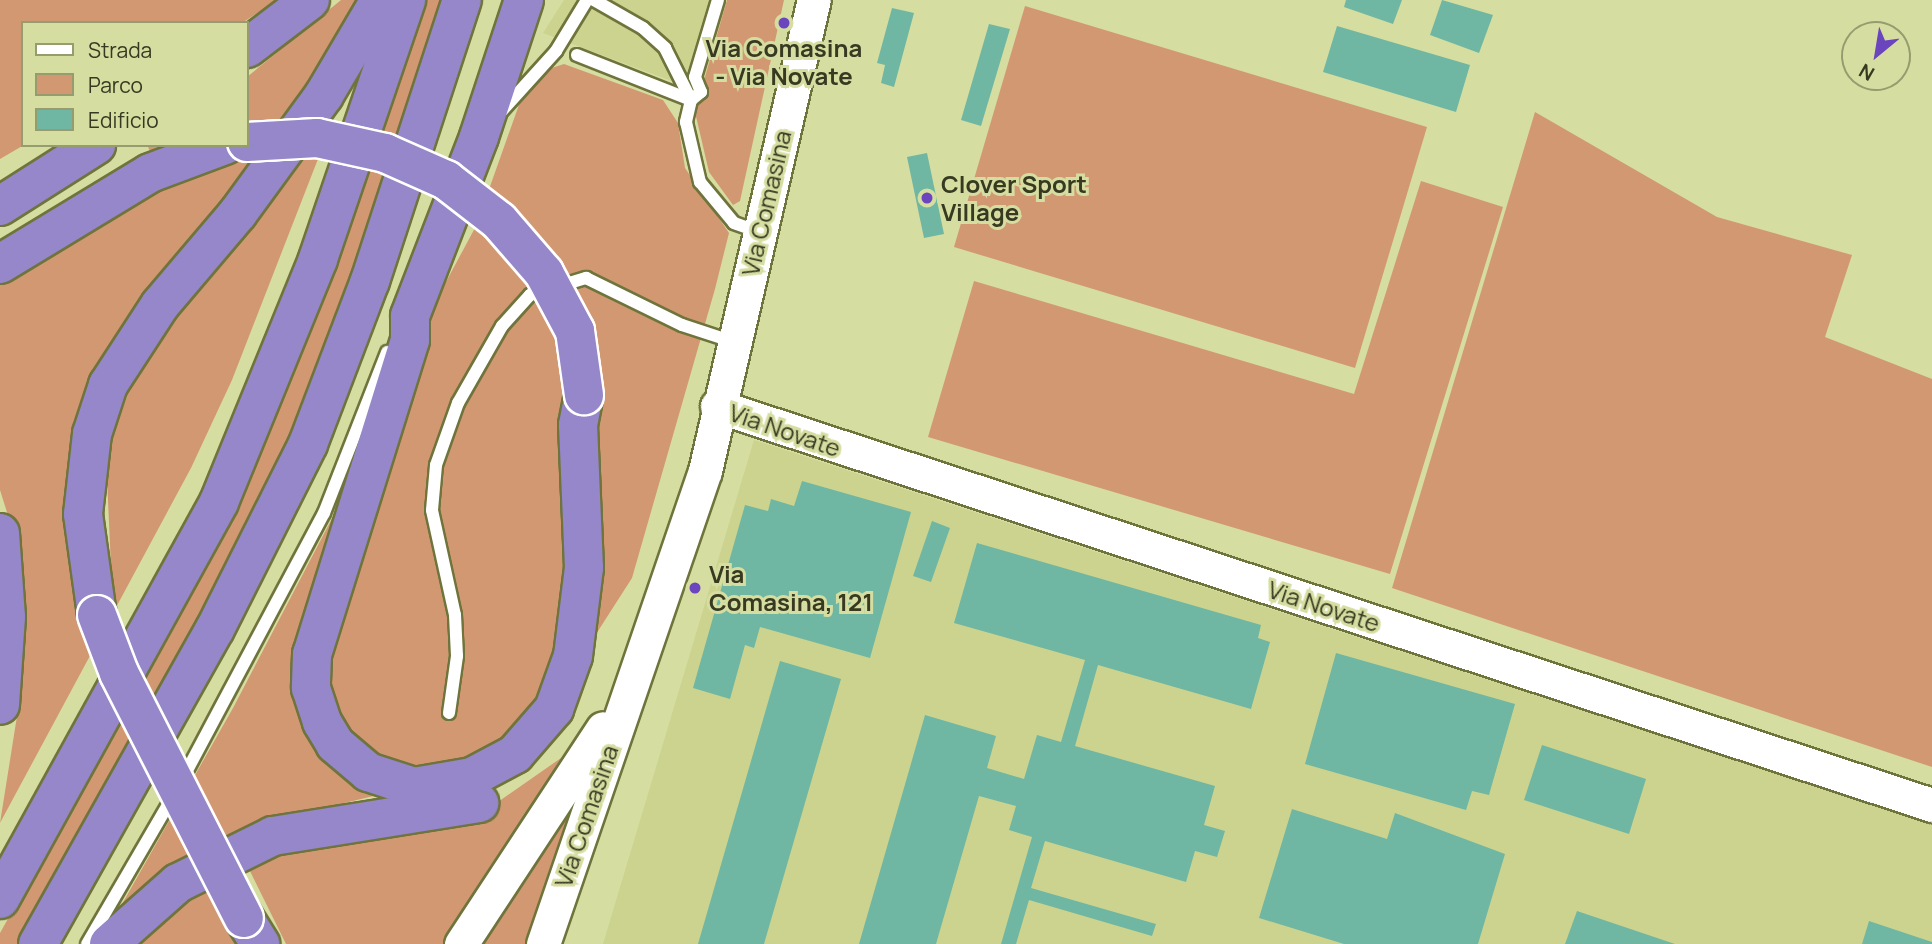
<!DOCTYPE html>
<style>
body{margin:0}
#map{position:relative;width:1932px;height:944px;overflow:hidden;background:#d6dda1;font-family:Manrope,sans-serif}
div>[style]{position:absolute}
.built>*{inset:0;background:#ccd38f}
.green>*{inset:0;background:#d29872}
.building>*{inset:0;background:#6fb7a2}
.roads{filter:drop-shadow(2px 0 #6f743c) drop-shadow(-2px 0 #6f743c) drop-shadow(0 2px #6f743c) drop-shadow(0 -2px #6f743c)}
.lane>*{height:12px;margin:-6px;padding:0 6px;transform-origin:6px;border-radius:6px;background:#fff}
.secondary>*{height:33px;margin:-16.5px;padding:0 16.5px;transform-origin:16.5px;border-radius:16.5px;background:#fff}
.highway>*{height:38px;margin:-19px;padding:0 19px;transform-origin:19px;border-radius:19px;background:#9587c9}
.bridges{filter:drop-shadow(2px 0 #fff) drop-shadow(-2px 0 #fff) drop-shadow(0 2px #fff) drop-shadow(0 -2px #fff)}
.highway-bridge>*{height:38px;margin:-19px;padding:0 19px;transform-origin:19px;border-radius:19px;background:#9587c9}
.dots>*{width:19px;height:19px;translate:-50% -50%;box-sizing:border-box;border:4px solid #d6dda1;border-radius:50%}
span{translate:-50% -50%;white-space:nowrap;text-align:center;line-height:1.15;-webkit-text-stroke:6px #d6dda1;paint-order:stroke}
.poi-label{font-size:24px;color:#373a21;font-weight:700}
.left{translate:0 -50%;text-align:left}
.street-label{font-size:24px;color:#373a21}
.legend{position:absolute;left:21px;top:21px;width:228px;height:126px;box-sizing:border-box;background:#d6dda1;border:2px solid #969c6e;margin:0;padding:9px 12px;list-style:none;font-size:21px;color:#373a21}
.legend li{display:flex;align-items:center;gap:14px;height:35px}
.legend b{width:35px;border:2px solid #969c6e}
.north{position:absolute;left:1841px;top:21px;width:70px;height:70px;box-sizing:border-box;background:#d6dda1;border:2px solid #969c6e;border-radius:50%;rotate:210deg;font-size:19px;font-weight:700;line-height:28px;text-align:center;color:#373a21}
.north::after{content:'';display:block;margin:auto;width:24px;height:32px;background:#6b45bd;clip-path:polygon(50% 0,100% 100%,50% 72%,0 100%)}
</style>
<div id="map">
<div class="built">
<i style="clip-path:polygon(564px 0,727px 0,701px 92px,543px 33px)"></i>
<i style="clip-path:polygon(754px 440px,1932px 825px,1932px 944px,603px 944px)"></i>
</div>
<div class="green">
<i style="clip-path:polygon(0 0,277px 0,242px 23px,23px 23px,24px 145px,0 159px)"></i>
<i style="clip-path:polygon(341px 0,364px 0,340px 45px,112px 353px,88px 593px,111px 567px,106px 456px,143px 350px,339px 105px,232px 380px,191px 468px,0 823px,21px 691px,22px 560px,0 490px,0 285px,166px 183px,147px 145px,247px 145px,247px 77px)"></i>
<i style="clip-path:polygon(424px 0,449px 0,330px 352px,229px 570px,22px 944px,0 944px,0 933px,165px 640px,262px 448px,337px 259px)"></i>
<i style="clip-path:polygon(727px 0,784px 0,740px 201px,733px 205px,709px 172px,695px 112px)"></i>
<i style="clip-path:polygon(1025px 6px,1427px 127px,1355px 368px,954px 247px)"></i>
<i style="clip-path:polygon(564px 64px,663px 100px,678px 123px,685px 168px,729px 233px,715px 289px,632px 578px,548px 709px,528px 733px,439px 774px,394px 766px,351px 737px,334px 711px,326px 661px,432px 308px,476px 226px,526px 85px,539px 72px)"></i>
<i style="clip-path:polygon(1535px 112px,1717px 217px,1852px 255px,1825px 337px,1932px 379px,1932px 767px,1392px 588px)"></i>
<i style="clip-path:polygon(1421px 181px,1503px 207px,1390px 574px,928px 437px,974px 281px,1354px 394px)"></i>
<i style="clip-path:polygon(339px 505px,299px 687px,386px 793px,245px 827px,199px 851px,117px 913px,233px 708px)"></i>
<i style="clip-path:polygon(561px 758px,444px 944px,286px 944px,245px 861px,495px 804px)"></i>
<i style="clip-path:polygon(585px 783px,528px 944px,476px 944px)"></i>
<i style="clip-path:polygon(217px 867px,258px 944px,119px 944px)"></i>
</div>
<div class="building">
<i style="clip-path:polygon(1346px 0,1402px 0,1393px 24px,1344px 7px)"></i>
<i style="clip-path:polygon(1442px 0,1493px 15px,1479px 53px,1430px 35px)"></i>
<i style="clip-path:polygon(892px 8px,914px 13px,894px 87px,881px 83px,885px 65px,877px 63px)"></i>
<i style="clip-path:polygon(989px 24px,1010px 29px,981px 126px,961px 120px)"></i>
<i style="clip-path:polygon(1337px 26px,1470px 65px,1456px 112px,1323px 72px)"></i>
<i style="clip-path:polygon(927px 153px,944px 234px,924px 238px,907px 157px)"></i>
<i style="clip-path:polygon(802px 481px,911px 512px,870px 658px,760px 627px,754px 648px,745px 645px,730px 699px,693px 688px,745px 505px,768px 511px,771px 499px,794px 506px)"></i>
<i style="clip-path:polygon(932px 521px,950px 528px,931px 582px,913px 576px)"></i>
<i style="clip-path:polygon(977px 543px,1261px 625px,1258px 638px,1270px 642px,1251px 709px,1098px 665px,1075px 746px,1215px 786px,1204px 825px,1225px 831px,1217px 857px,1195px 851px,1186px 882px,1045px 841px,1031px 888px,1156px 924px,1152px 936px,1029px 900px,1016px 944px,1001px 944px,1032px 837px,1009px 830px,1016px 806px,979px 796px,936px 944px,859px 944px,925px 715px,996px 736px,987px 768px,1024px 779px,1037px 735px,1061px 742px,1085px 660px,954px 623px)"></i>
<i style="clip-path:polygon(1336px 653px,1515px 704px,1489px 795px,1472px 791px,1466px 810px,1305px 764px)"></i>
<i style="clip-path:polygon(780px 661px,841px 679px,764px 944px,698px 944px)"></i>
<i style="clip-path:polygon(1542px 745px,1646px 779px,1629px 834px,1524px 800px)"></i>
<i style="clip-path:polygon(1292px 809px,1387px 839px,1395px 813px,1505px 854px,1478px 944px,1344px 944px,1259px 918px)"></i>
<i style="clip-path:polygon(1577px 911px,1675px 944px,1565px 944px)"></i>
<i style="clip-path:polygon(1869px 921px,1932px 942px,1932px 944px,1862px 944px)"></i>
</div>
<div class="roads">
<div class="lane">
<i style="left:594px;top:0;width:56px;rotate:29.7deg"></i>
<i style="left:643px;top:28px;width:30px;rotate:42deg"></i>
<i style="left:665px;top:48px;width:58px;rotate:63.4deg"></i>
<i style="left:691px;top:100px;width:23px;rotate:103deg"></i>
<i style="left:686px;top:122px;width:62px;rotate:76.9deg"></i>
<i style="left:700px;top:182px;width:53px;rotate:50.3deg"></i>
<i style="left:734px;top:223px;width:27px;rotate:20deg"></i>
<i style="left:577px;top:55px;width:123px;rotate:21.5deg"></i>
<i style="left:691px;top:100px;width:13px;rotate:-39deg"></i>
<i style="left:701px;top:92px;width:16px;rotate:-112deg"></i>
<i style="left:695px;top:77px;width:80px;rotate:-73.4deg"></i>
<i style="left:500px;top:113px;width:84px;rotate:-47.9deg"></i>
<i style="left:556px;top:51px;width:60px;rotate:-58.7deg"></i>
<i style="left:449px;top:713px;width:58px;rotate:-82deg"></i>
<i style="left:457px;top:656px;width:41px;rotate:-92.8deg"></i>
<i style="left:455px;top:615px;width:107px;rotate:-102.4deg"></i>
<i style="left:432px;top:510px;width:45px;rotate:-84.9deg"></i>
<i style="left:436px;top:465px;width:66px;rotate:-70.5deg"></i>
<i style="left:458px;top:403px;width:89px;rotate:-60.3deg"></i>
<i style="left:502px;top:326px;width:42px;rotate:-47.9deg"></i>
<i style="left:530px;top:295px;width:59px;rotate:-16.9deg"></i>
<i style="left:586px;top:278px;width:107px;rotate:26.1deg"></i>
<i style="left:682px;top:325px;width:55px;rotate:18.1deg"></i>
<i style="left:182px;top:780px;width:302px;rotate:-62deg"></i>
<i style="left:324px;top:513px;width:173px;rotate:-68.6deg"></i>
<i style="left:87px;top:944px;width:171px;rotate:-59.8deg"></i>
</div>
<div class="secondary">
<i style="left:717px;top:406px;width:1279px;rotate:18.18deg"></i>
<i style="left:461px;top:944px;width:258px;rotate:-56.7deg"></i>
<i style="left:543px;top:944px;width:500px;rotate:-71.1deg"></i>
<i style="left:705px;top:471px;width:483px;rotate:-77deg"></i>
</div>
<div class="highway">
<i style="left:524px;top:0;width:144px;rotate:108.2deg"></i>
<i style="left:479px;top:137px;width:192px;rotate:111.1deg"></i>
<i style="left:410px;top:316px;width:24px;rotate:90deg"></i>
<i style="left:410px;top:340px;width:329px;rotate:107.3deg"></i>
<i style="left:312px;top:654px;width:34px;rotate:92deg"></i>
<i style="left:311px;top:688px;width:36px;rotate:72deg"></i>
<i style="left:322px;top:722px;width:26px;rotate:59deg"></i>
<i style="left:335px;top:744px;width:43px;rotate:40.3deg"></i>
<i style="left:368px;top:772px;width:48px;rotate:18.1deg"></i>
<i style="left:414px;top:787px;width:59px;rotate:-9.8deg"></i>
<i style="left:472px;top:777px;width:49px;rotate:-28.1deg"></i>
<i style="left:515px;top:754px;width:60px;rotate:-49.1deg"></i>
<i style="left:554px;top:709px;width:56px;rotate:-70.3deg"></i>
<i style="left:573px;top:656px;width:89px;rotate:-82.9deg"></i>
<i style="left:584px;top:568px;width:143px;rotate:-92.4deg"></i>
<i style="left:578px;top:425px;width:31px;rotate:-79deg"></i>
<i style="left:247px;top:48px;width:79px;rotate:-37.3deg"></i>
<i style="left:0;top:206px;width:114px;rotate:-32.4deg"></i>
<i style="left:0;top:264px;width:175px;rotate:-31.2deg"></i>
<i style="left:150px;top:173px;width:80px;rotate:-20.5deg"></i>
<i style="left:0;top:533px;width:84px;rotate:85.9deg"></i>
<i style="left:6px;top:617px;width:88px;rotate:93.9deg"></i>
<i style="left:97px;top:615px;width:102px;rotate:-97.9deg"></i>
<i style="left:83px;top:514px;width:81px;rotate:-83.6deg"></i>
<i style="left:92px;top:434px;width:52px;rotate:-71.9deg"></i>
<i style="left:108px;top:385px;width:95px;rotate:-57deg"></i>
<i style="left:160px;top:305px;width:121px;rotate:-49.7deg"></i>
<i style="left:238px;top:213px;width:146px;rotate:-53.9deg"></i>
<i style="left:324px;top:95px;width:110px;rotate:-59.5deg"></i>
<i style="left:0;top:899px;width:453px;rotate:-61.1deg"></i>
<i style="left:219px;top:502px;width:262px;rotate:-67.8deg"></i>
<i style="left:318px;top:259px;width:274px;rotate:-71.2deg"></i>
<i style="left:244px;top:918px;width:31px;rotate:58deg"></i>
<i style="left:38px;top:944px;width:361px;rotate:-60.7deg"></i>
<i style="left:215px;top:629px;width:207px;rotate:-63.3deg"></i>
<i style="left:308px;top:444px;width:174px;rotate:-69.2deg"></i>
<i style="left:370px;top:281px;width:296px;rotate:-71.9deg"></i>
<i style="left:109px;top:944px;width:92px;rotate:-41.5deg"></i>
<i style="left:178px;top:883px;width:106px;rotate:-26.3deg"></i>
<i style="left:273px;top:836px;width:209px;rotate:-9.1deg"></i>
</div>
</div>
<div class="bridges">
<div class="highway-bridge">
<i style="left:247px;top:142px;width:70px;rotate:-3.3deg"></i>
<i style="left:317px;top:138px;width:70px;rotate:12.4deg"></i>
<i style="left:385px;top:153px;width:67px;rotate:23.9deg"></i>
<i style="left:446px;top:180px;width:67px;rotate:37.7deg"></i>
<i style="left:499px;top:221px;width:69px;rotate:49.1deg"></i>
<i style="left:544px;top:273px;width:66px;rotate:61.9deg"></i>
<i style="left:575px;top:331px;width:65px;rotate:82deg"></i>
<i style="left:97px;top:615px;width:62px;rotate:69.2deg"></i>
<i style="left:119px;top:673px;width:275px;rotate:63deg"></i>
</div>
</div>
<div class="dots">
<i style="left:784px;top:23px;background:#6b45bd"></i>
<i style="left:927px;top:198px;background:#6b45bd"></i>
<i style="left:695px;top:588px;background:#6b45bd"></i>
</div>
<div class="poi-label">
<span style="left:784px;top:62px">Via Comasina<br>- Via Novate</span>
<span class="left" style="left:941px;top:198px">Clover Sport<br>Village</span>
<span class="left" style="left:709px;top:588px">Via<br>Comasina, 121</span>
</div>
<div class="street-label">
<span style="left:766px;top:203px;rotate:-77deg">Via Comasina</span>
<span style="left:785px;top:430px;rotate:19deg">Via Novate</span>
<span style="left:1324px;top:606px;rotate:18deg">Via Novate</span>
<span style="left:586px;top:816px;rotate:-71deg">Via Comasina</span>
</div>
<ul class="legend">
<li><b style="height:9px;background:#fff"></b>Strada</li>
<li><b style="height:19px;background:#d29872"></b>Parco</li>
<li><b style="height:19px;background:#6fb7a2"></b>Edificio</li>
</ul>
<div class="north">N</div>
</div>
